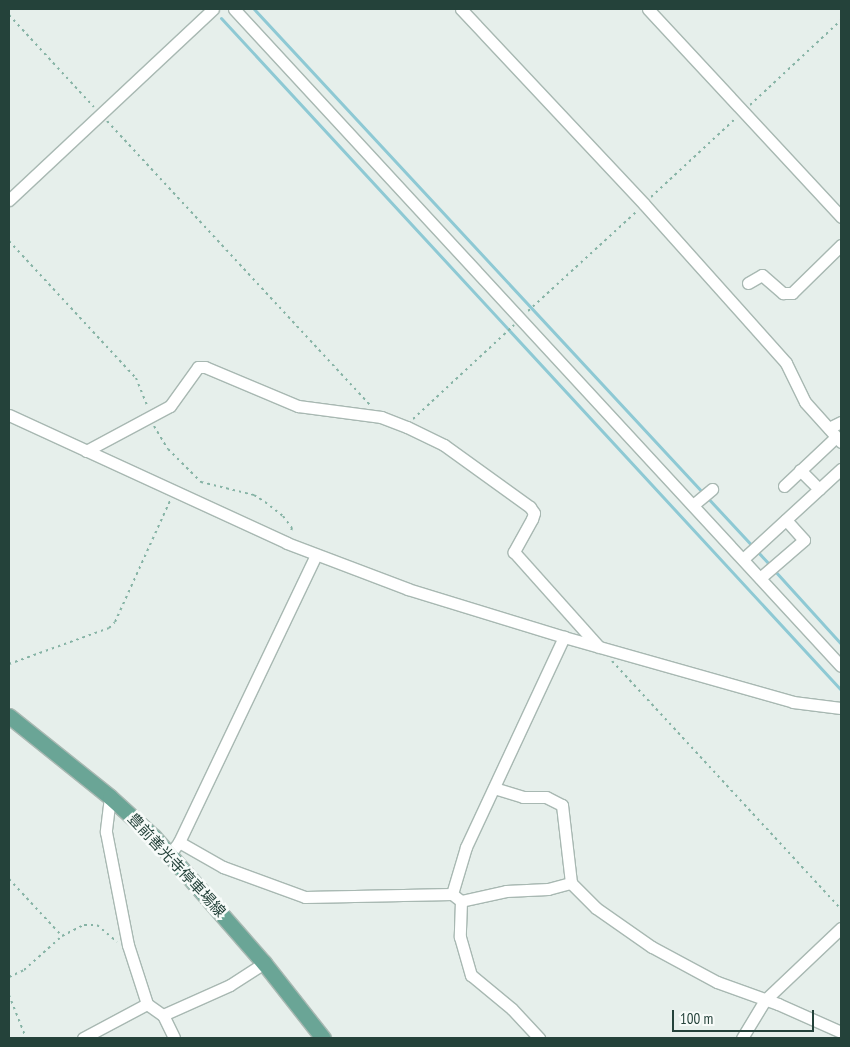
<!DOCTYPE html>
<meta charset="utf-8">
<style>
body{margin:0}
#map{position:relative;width:850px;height:1047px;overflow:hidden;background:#e6efeb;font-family:"PT Sans Narrow","Noto Sans JP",sans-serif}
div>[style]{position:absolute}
.stream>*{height:3px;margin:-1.5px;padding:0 1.5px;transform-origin:1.5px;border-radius:1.5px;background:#8ec9d4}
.path>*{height:2px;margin-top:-1px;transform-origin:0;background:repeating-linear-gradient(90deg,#86b3a5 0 2.5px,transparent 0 6.5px)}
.roads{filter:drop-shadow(1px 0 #a8b8b2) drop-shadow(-1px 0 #a8b8b2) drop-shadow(0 1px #a8b8b2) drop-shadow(0 -1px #a8b8b2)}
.minor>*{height:11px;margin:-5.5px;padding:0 5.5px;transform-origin:5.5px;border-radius:5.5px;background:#fff}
.major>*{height:15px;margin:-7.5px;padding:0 7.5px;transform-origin:7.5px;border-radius:7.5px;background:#6aa596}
span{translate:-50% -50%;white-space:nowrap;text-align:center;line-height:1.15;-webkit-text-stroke:5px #f7fbf9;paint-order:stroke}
.street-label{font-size:15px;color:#24423a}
.frame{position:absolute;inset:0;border:10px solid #24423a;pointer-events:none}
.scale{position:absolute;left:672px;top:1010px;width:142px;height:22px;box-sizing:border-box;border:2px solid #24423a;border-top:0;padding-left:6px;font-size:15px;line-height:18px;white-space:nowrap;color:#24423a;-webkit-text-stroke:4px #f7fbf9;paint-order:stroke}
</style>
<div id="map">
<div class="stream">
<i style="left:254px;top:9px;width:759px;rotate:47.14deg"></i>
<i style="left:221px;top:18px;width:914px;rotate:47.3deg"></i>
<i style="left:774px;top:570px;width:100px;rotate:47.8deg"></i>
</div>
<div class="path">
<i style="left:9px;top:15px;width:125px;rotate:47.3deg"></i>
<i style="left:750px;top:105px;width:125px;rotate:-43deg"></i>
<i style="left:107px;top:121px;width:388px;rotate:47.2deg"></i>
<i style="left:651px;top:197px;width:115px;rotate:-42.9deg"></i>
<i style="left:9px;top:241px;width:187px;rotate:47.2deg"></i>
<i style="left:136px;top:378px;width:32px;rotate:68deg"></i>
<i style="left:528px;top:311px;width:148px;rotate:-42.5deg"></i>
<i style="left:413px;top:419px;width:138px;rotate:-42.9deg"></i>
<i style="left:154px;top:426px;width:27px;rotate:59deg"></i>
<i style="left:168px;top:449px;width:47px;rotate:45deg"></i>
<i style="left:201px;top:482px;width:55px;rotate:13.8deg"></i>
<i style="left:254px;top:495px;width:13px;rotate:32deg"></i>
<i style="left:265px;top:502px;width:23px;rotate:38deg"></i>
<i style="left:283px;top:516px;width:15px;rotate:53deg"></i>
<i style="left:292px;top:528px;width:6px;rotate:108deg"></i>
<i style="left:612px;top:661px;width:338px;rotate:47.3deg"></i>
<i style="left:9px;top:664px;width:106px;rotate:-19.8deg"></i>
<i style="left:109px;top:628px;width:8px;rotate:-45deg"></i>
<i style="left:115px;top:622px;width:133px;rotate:-65.6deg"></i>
<i style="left:9px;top:879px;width:78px;rotate:47.1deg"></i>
<i style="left:9px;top:977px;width:17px;rotate:-25deg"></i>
<i style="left:24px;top:970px;width:51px;rotate:-41.8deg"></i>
<i style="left:62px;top:936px;width:25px;rotate:-27deg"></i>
<i style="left:84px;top:925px;width:13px"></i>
<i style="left:97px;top:925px;width:26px;rotate:40deg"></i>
<i style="left:9px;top:995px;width:46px;rotate:68.4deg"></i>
</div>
<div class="roads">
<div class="minor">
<i style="left:234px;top:9px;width:894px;rotate:47.27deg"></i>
<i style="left:461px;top:9px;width:267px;rotate:46.8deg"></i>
<i style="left:644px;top:204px;width:213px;rotate:48.2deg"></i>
<i style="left:786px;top:363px;width:43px;rotate:64deg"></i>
<i style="left:805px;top:402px;width:54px;rotate:48deg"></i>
<i style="left:648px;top:9px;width:284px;rotate:47.1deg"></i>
<i style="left:9px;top:200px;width:279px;rotate:-43.1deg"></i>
<i style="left:748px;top:283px;width:16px;rotate:-30deg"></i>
<i style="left:762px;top:275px;width:28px;rotate:41deg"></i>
<i style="left:783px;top:293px;width:9px"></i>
<i style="left:792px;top:293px;width:69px;rotate:-44.4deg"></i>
<i style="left:9px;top:415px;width:306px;rotate:24.7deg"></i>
<i style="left:287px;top:543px;width:129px;rotate:20.8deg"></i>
<i style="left:408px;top:589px;width:163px;rotate:17.1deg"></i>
<i style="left:564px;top:637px;width:238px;rotate:15.8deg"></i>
<i style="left:793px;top:702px;width:48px;rotate:7.1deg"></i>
<i style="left:829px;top:428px;width:13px;rotate:-27deg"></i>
<i style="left:86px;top:451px;width:95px;rotate:-28.2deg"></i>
<i style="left:170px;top:406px;width:48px;rotate:-54.3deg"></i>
<i style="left:198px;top:367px;width:7px"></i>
<i style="left:205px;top:367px;width:101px;rotate:22.8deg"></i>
<i style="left:298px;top:406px;width:84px;rotate:7.5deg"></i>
<i style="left:381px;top:417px;width:28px;rotate:21deg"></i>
<i style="left:407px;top:427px;width:41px;rotate:25.9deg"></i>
<i style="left:444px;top:445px;width:106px;rotate:35.8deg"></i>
<i style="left:530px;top:507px;width:7px;rotate:56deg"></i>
<i style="left:534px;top:513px;width:6px;rotate:108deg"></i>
<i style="left:532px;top:519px;width:38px;rotate:119deg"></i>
<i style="left:514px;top:552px;width:127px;rotate:48.2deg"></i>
<i style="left:800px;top:470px;width:27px;rotate:45deg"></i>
<i style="left:784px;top:486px;width:71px;rotate:-43.3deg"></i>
<i style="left:693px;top:505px;width:25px;rotate:-40deg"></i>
<i style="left:743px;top:559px;width:133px;rotate:-42.6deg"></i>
<i style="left:760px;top:578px;width:58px;rotate:-40.8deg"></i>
<i style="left:804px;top:540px;width:27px;rotate:-132deg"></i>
<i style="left:494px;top:788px;width:30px;rotate:17deg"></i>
<i style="left:523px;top:797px;width:23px"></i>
<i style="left:546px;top:797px;width:18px;rotate:27deg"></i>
<i style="left:562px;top:805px;width:79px;rotate:83.4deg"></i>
<i style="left:571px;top:883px;width:35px;rotate:45deg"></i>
<i style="left:596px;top:908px;width:68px;rotate:34.9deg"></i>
<i style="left:652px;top:947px;width:74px;rotate:28.3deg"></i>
<i style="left:717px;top:982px;width:65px;rotate:19.8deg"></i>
<i style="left:778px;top:1004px;width:69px;rotate:24deg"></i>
<i style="left:110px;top:797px;width:35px;rotate:97deg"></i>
<i style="left:106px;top:832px;width:115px;rotate:79deg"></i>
<i style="left:128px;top:945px;width:62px;rotate:72.1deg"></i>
<i style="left:147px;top:1004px;width:19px;rotate:35deg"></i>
<i style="left:163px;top:1015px;width:25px;rotate:64deg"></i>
<i style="left:179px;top:842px;width:51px;rotate:29.6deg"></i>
<i style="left:223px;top:867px;width:87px;rotate:20.1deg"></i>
<i style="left:305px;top:897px;width:147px;rotate:-1.2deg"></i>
<i style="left:452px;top:894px;width:11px;rotate:38deg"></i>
<i style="left:170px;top:854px;width:15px;rotate:-53deg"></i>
<i style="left:179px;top:842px;width:318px;rotate:-64.5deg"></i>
<i style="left:452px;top:894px;width:49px;rotate:-73.4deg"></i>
<i style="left:466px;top:847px;width:232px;rotate:-65deg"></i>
<i style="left:461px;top:901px;width:36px;rotate:92deg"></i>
<i style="left:460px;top:937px;width:40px;rotate:74deg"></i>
<i style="left:471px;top:975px;width:53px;rotate:39.7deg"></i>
<i style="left:512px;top:1009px;width:40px;rotate:47deg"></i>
<i style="left:461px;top:901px;width:46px;rotate:-12.5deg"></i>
<i style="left:506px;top:891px;width:42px;rotate:-2.7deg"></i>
<i style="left:548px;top:889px;width:24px;rotate:-15deg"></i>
<i style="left:163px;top:1015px;width:73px;rotate:-24.1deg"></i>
<i style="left:230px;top:985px;width:40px;rotate:-32.9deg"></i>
<i style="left:83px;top:1038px;width:72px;rotate:-28deg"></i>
<i style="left:742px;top:1038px;width:44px;rotate:-58.8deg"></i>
<i style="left:765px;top:1000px;width:105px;rotate:-43.5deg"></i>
</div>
<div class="major">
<i style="left:9px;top:716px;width:129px;rotate:38.7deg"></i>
<i style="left:110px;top:797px;width:59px;rotate:42.3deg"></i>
<i style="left:154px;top:837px;width:167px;rotate:48.9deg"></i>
<i style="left:264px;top:963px;width:95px;rotate:51.8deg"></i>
</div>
</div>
<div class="street-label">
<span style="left:177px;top:865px;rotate:47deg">豊前善光寺停車場線</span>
</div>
<div class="frame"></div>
<div class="scale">100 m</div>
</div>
